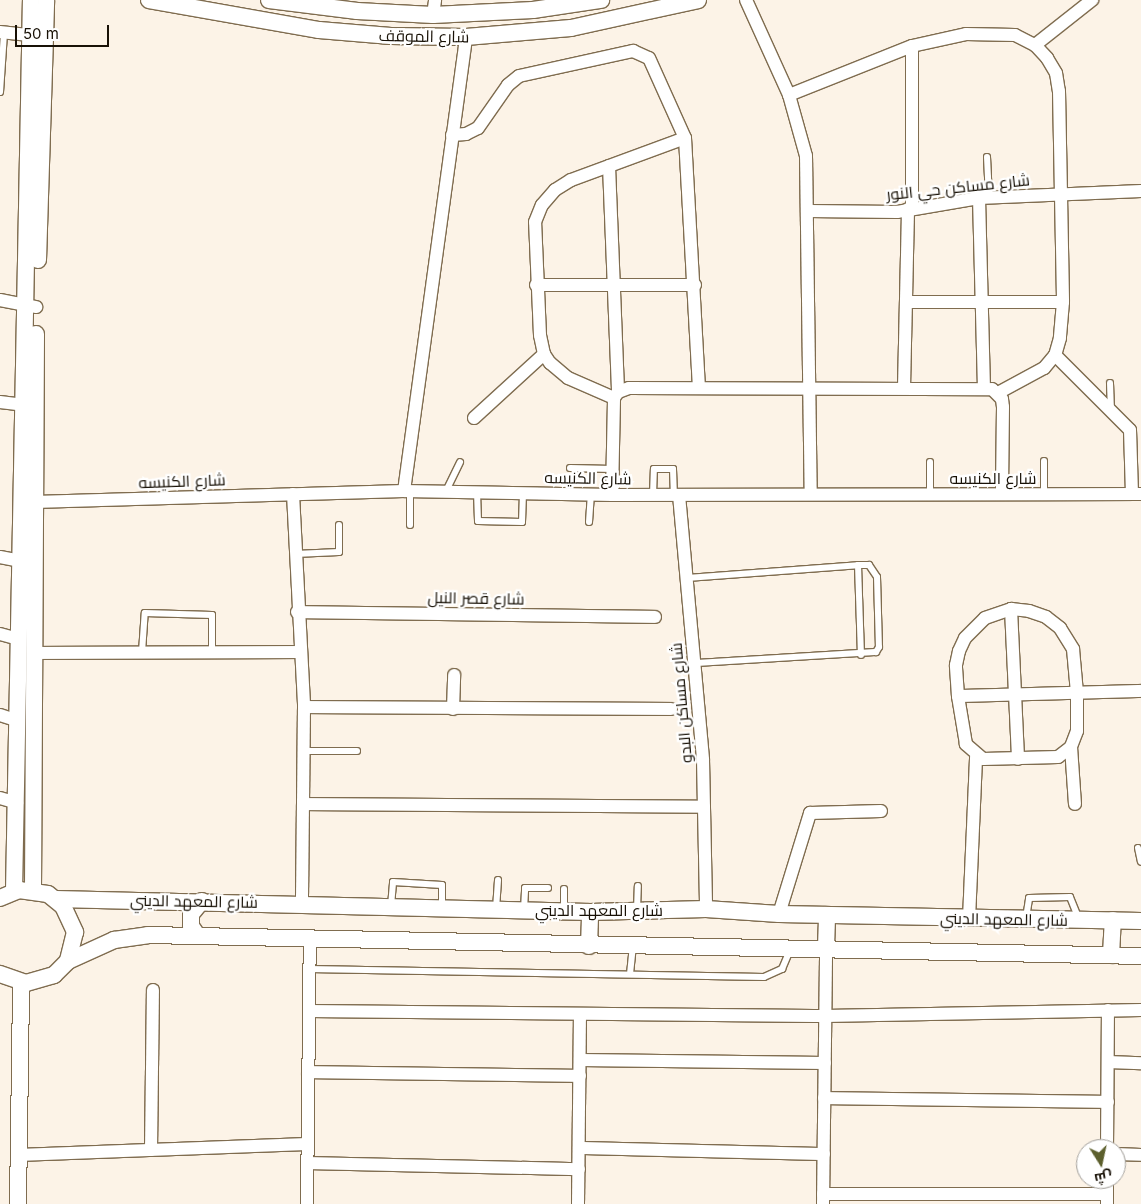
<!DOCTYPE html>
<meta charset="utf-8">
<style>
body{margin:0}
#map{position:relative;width:1141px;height:1204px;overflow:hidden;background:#fcf3e7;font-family:Inter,Cairo,sans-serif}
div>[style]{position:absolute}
.roads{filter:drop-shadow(1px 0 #7f6c4f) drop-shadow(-1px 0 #7f6c4f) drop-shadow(0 1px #7f6c4f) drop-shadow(0 -1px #7f6c4f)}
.service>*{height:6px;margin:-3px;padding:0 3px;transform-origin:3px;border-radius:3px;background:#fff}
.minor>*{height:12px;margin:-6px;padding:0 6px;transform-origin:6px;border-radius:6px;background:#fff}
.tertiary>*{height:16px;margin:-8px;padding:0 8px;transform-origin:8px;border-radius:8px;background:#fff}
span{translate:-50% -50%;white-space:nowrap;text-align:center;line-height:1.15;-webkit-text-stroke:4.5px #fff;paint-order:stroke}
.street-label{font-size:16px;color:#181106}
.north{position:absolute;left:1076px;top:1139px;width:50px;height:50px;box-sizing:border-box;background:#fff;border:1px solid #a3a09b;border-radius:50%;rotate:170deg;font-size:14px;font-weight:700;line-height:20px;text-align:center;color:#181106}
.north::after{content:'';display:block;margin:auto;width:18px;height:22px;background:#5c5f2d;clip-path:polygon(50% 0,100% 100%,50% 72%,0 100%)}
.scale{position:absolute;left:15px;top:25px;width:94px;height:22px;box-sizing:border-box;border:2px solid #181106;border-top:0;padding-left:6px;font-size:15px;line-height:18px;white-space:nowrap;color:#181106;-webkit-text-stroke:4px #fff;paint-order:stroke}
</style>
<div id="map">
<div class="roads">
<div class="service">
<i style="left:0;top:92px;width:59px;rotate:-86.1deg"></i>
<i style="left:987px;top:157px;width:41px;rotate:87.2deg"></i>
<i style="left:1110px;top:383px;width:26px;rotate:88deg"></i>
<i style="left:570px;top:468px;width:42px;rotate:1.4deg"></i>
<i style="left:446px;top:491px;width:32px;rotate:-64deg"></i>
<i style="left:477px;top:492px;width:29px;rotate:88deg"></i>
<i style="left:478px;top:521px;width:44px;rotate:1.3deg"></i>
<i style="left:522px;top:522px;width:29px;rotate:-88deg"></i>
<i style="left:930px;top:494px;width:32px;rotate:-90deg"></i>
<i style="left:1044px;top:494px;width:33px;rotate:-90deg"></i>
<i style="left:653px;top:495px;width:26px;rotate:-88deg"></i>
<i style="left:654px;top:469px;width:19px"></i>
<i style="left:673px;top:469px;width:26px;rotate:88deg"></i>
<i style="left:589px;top:522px;width:28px;rotate:-86deg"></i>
<i style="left:410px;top:525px;width:34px;rotate:-90deg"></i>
<i style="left:295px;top:554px;width:44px;rotate:-2.6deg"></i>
<i style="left:339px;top:552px;width:27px;rotate:-90deg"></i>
<i style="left:858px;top:565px;width:90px;rotate:88.1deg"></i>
<i style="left:687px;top:578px;width:171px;rotate:-4.3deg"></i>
<i style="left:858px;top:565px;width:11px"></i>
<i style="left:869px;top:565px;width:14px;rotate:56deg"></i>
<i style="left:877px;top:577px;width:70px;rotate:88.4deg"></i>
<i style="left:879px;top:647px;width:6px;rotate:121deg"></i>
<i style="left:876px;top:652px;width:181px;rotate:176.5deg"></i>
<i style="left:142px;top:652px;width:39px;rotate:-86deg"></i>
<i style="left:145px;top:613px;width:67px;rotate:1.7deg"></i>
<i style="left:212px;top:615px;width:37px;rotate:90deg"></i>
<i style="left:303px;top:751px;width:54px"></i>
<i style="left:1138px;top:848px;width:14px;rotate:78deg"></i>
<i style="left:391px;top:906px;width:24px;rotate:-85deg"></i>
<i style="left:393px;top:882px;width:49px;rotate:3.5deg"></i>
<i style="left:442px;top:885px;width:23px;rotate:90deg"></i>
<i style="left:496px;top:909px;width:29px;rotate:-86deg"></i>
<i style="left:524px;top:910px;width:22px;rotate:-87deg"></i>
<i style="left:525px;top:888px;width:23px"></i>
<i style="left:564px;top:910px;width:21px;rotate:-90deg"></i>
<i style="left:637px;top:910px;width:24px;rotate:-88deg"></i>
<i style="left:1026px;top:918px;width:20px;rotate:-81deg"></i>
<i style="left:1029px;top:898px;width:41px;rotate:-1.4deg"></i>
<i style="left:1070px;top:897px;width:24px;rotate:68deg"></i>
<i style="left:309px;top:969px;width:455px;rotate:1deg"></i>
<i style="left:764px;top:977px;width:20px;rotate:-24deg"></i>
<i style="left:782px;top:969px;width:21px;rotate:-67deg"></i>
<i style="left:630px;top:974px;width:28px;rotate:-84deg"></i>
</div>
<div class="minor">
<i style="left:746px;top:0;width:104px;rotate:65.6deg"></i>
<i style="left:789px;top:95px;width:63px;rotate:74.4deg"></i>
<i style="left:806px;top:156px;width:338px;rotate:89.2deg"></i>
<i style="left:433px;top:15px;width:15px;rotate:-82deg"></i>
<i style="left:0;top:32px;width:37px;rotate:6deg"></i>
<i style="left:1035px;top:45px;width:73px;rotate:-38.3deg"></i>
<i style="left:912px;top:46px;width:162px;rotate:90deg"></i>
<i style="left:789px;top:95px;width:132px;rotate:-21.7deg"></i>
<i style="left:912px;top:46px;width:55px;rotate:-12.5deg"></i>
<i style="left:966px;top:34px;width:49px;rotate:1.2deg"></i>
<i style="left:1015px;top:35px;width:22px;rotate:27deg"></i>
<i style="left:1035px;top:45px;width:18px;rotate:47deg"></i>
<i style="left:1047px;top:58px;width:17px;rotate:59deg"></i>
<i style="left:1056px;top:73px;width:18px;rotate:81deg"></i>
<i style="left:1059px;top:91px;width:211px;rotate:88.9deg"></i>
<i style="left:1063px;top:302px;width:36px;rotate:95deg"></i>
<i style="left:1060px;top:338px;width:18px;rotate:106deg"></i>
<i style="left:1055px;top:355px;width:17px;rotate:130deg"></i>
<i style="left:1044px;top:368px;width:52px;rotate:151.5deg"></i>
<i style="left:452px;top:135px;width:14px;rotate:-4deg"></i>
<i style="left:466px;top:134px;width:13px;rotate:-27deg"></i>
<i style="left:478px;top:128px;width:52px;rotate:-55.1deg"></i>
<i style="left:508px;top:85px;width:14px;rotate:-39deg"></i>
<i style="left:519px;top:76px;width:117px;rotate:-12.4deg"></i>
<i style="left:633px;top:51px;width:17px;rotate:24deg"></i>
<i style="left:649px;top:58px;width:88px;rotate:65.8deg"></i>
<i style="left:685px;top:138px;width:250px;rotate:86.8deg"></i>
<i style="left:609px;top:166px;width:226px;rotate:87.7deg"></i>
<i style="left:979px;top:198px;width:189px;rotate:88.5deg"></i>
<i style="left:809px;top:211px;width:88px;rotate:0.7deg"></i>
<i style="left:897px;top:212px;width:83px;rotate:-9.7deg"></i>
<i style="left:979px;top:198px;width:162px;rotate:-2.5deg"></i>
<i style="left:536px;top:285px;width:159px"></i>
<i style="left:0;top:300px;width:37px;rotate:11deg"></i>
<i style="left:906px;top:302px;width:157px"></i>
<i style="left:1055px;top:355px;width:106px;rotate:45deg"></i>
<i style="left:1130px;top:430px;width:64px;rotate:88.2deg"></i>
<i style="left:904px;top:387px;width:178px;rotate:-88.7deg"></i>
<i style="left:614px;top:398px;width:50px;rotate:-156.5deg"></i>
<i style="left:568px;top:378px;width:23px;rotate:-140deg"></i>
<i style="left:550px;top:363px;width:11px;rotate:-124deg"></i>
<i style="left:544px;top:354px;width:19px;rotate:-102deg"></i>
<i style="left:540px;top:335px;width:113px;rotate:-92.5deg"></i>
<i style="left:535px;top:222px;width:18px;rotate:-68deg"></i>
<i style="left:542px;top:205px;width:20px;rotate:-49deg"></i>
<i style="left:555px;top:190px;width:19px;rotate:-32deg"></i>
<i style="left:571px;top:180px;width:121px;rotate:-20.2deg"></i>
<i style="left:0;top:402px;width:32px;rotate:7deg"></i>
<i style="left:474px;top:418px;width:95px;rotate:-42.4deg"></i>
<i style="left:404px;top:491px;width:458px;rotate:-82.2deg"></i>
<i style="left:293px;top:494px;width:213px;rotate:87deg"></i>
<i style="left:304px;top:707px;width:197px;rotate:90.6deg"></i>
<i style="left:612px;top:495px;width:97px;rotate:-88.8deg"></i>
<i style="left:614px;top:398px;width:7px;rotate:-56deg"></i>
<i style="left:618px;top:392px;width:12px;rotate:-20deg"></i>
<i style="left:629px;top:388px;width:363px;rotate:0.2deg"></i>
<i style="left:992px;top:389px;width:14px;rotate:45deg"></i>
<i style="left:1002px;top:399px;width:8px;rotate:83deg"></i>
<i style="left:1003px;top:407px;width:87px;rotate:90.7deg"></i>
<i style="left:679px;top:495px;width:266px;rotate:84.8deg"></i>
<i style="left:703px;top:760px;width:149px;rotate:88.8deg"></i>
<i style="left:34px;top:502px;width:370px;rotate:-1.7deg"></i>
<i style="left:404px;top:491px;width:208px;rotate:1.1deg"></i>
<i style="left:612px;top:495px;width:529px;rotate:-0.11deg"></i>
<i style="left:0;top:557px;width:21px;rotate:11deg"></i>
<i style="left:1011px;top:609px;width:18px;rotate:6deg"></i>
<i style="left:1029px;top:611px;width:18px;rotate:19deg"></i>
<i style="left:1046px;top:617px;width:18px;rotate:38deg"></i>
<i style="left:1060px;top:628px;width:25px;rotate:58deg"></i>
<i style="left:1073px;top:649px;width:44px;rotate:84.8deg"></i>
<i style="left:1077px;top:693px;width:38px;rotate:90deg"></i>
<i style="left:1077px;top:731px;width:17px;rotate:111deg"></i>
<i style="left:1071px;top:747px;width:16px;rotate:142deg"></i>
<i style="left:1058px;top:757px;width:75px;rotate:178.5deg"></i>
<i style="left:983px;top:759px;width:23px;rotate:-139deg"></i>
<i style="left:966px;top:744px;width:49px;rotate:-99.5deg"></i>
<i style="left:958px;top:696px;width:31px;rotate:-94deg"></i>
<i style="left:956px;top:665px;width:14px;rotate:-78deg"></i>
<i style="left:959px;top:651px;width:14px;rotate:-65deg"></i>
<i style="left:965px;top:638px;width:28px;rotate:-45deg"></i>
<i style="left:985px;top:618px;width:28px;rotate:-19deg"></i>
<i style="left:1011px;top:609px;width:150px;rotate:87.3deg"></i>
<i style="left:297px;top:612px;width:358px;rotate:0.8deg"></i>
<i style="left:0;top:634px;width:20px;rotate:15deg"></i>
<i style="left:34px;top:653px;width:265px;rotate:-0.2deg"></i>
<i style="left:958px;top:696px;width:183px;rotate:-1.6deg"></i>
<i style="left:304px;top:707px;width:367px;rotate:0.3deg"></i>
<i style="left:453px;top:709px;width:34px;rotate:-88deg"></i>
<i style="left:0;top:715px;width:19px;rotate:18deg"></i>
<i style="left:1071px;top:747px;width:57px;rotate:86deg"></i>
<i style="left:0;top:798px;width:18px;rotate:16deg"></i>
<i style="left:303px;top:804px;width:401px;rotate:0.4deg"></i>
<i style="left:779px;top:914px;width:106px;rotate:-72.9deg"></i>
<i style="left:810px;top:813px;width:71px;rotate:-1.6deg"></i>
<i style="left:969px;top:919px;width:163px;rotate:-87.5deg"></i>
<i style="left:309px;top:1011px;width:516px;rotate:0.56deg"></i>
<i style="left:825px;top:1016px;width:316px;rotate:-1.1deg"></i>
<i style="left:580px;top:1060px;width:245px;rotate:0.7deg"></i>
<i style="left:1108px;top:1062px;width:33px;rotate:2deg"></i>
<i style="left:308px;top:1072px;width:272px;rotate:0.8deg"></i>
<i style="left:824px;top:1098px;width:284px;rotate:0.8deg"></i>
<i style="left:579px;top:1148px;width:245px;rotate:1.4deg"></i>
<i style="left:1107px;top:1149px;width:139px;rotate:-89.6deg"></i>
<i style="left:151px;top:1150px;width:160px;rotate:-89.3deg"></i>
<i style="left:1116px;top:1154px;width:25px;rotate:2deg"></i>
<i style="left:18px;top:1155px;width:289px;rotate:-2.2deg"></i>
<i style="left:307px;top:1163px;width:272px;rotate:1.3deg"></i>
<i style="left:823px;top:1194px;width:284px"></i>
<i style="left:307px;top:1204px;width:266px;rotate:-89.4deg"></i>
<i style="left:578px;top:1204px;width:190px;rotate:-89.4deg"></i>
<i style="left:823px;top:1204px;width:257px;rotate:-89.3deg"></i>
<i style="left:1107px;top:1204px;width:25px;rotate:-90deg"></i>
</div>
<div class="tertiary">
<i style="left:149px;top:0;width:173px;rotate:10deg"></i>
<i style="left:319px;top:30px;width:72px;rotate:4.8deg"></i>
<i style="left:391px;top:36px;width:75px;rotate:0.8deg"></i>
<i style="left:466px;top:37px;width:105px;rotate:-4.9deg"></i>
<i style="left:571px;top:28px;width:130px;rotate:-12.4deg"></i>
<i style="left:269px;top:0;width:89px;rotate:7.1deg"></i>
<i style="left:357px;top:11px;width:76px;rotate:3deg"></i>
<i style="left:433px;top:15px;width:100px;rotate:-2.9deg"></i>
<i style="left:533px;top:10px;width:69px;rotate:-8.4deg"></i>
<i style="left:38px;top:260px;width:260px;rotate:-88.2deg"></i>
<i style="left:33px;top:890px;width:556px;rotate:-89.69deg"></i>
<i style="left:14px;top:891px;width:891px;rotate:-88.91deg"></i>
<i style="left:0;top:898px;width:21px;rotate:-23deg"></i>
<i style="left:19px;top:890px;width:29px;rotate:8deg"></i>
<i style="left:48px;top:894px;width:19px;rotate:39deg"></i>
<i style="left:63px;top:906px;width:29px;rotate:65deg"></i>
<i style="left:75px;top:932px;width:30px;rotate:104deg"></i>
<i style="left:68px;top:961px;width:20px;rotate:135deg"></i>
<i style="left:54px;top:975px;width:29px;rotate:164deg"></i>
<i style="left:26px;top:983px;width:28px;rotate:-161deg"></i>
<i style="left:56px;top:899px;width:534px;rotate:1.39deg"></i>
<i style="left:590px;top:912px;width:116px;rotate:-1.5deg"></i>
<i style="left:706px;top:909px;width:73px;rotate:3.9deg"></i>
<i style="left:779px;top:914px;width:362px;rotate:1.1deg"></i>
<i style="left:197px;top:935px;width:11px;rotate:-124deg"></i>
<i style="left:191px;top:926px;width:12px;rotate:-90deg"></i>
<i style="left:191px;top:914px;width:17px;rotate:-50deg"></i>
<i style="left:589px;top:946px;width:34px;rotate:-88deg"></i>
<i style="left:826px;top:947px;width:32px;rotate:-88deg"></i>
<i style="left:1111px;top:955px;width:35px;rotate:-87deg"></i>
<i style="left:68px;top:961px;width:51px;rotate:-24.5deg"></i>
<i style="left:114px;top:940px;width:34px;rotate:-8deg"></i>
<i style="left:148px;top:935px;width:993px;rotate:1.21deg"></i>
<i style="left:18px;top:1204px;width:222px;rotate:-89.2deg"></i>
</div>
</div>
<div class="street-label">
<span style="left:424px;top:36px;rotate:1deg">شارع الموقف</span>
<span style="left:958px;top:187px;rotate:-6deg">شارع مساكن حي النور</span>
<span style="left:588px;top:478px;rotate:1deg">شارع الكنيسه</span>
<span style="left:993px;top:478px">شارع الكنيسه</span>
<span style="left:182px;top:481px;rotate:-2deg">شارع الكنيسه</span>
<span style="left:476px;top:598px;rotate:1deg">شارع قصر النيل</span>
<span style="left:681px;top:703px;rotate:-95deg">شارع مساكن البدو</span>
<span style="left:194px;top:901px;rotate:1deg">شارع المعهد الديني</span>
<span style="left:599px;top:910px">شارع المعهد الديني</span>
<span style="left:1004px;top:919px;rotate:1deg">شارع المعهد الديني</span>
</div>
<div class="north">ش</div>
<div class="scale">50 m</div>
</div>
